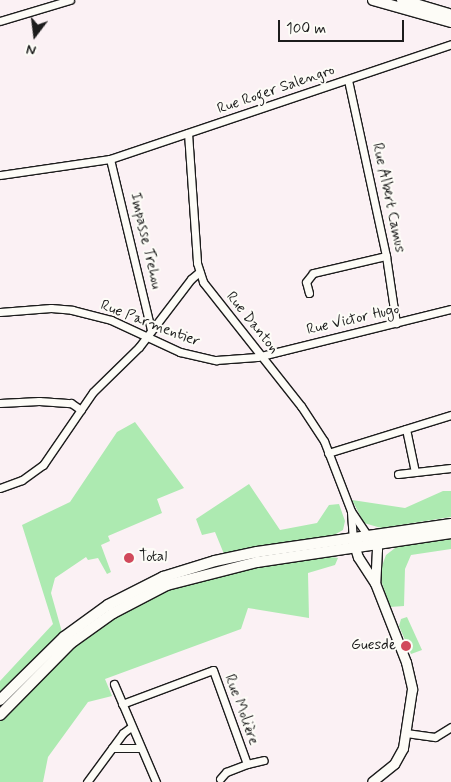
<!DOCTYPE html>
<meta charset="utf-8">
<style>
body{margin:0}
#map{position:relative;width:451px;height:782px;overflow:hidden;background:#fbf1f4;font-family:Mynerve,sans-serif}
div>[style]{position:absolute}
.green>*{inset:0;background:#adeab1}
.roads{filter:drop-shadow(1px 0 #1c1c1c) drop-shadow(-1px 0 #1c1c1c) drop-shadow(0 1px #1c1c1c) drop-shadow(0 -1px #1c1c1c)}
.minor>*{height:7px;margin:-3.5px;padding:0 3.5px;transform-origin:3.5px;border-radius:3.5px;background:#fdfcf7}
.tertiary>*{height:9px;margin:-4.5px;padding:0 4.5px;transform-origin:4.5px;border-radius:4.5px;background:#fdfcf7}
.secondary>*{height:10px;margin:-5px;padding:0 5px;transform-origin:5px;border-radius:5px;background:#fdfcf7}
.dots>*{width:14px;height:14px;translate:-50% -50%;box-sizing:border-box;border:2px solid #fdfcf7;border-radius:50%}
span{translate:-50% -50%;white-space:nowrap;text-align:center;line-height:1.15;-webkit-text-stroke:4px #fdfcf7;paint-order:stroke}
.street-label{font-size:15px;color:#1c1c1c}
.poi-label{font-size:15px;color:#1c1c1c}
.left{translate:0 -50%;text-align:left}
.right{translate:-100% -50%;text-align:right}
.north{position:absolute;left:10px;top:10px;width:50px;height:50px;-webkit-text-stroke:4px #fdfcf7;paint-order:stroke;rotate:195deg;font-size:14px;font-weight:700;line-height:20px;text-align:center;color:#1c1c1c}
.north::after{content:'';display:block;margin:auto;width:18px;height:22px;background:#1c1c1c;clip-path:polygon(50% 0,100% 100%,50% 72%,0 100%)}
.scale{position:absolute;left:278px;top:20px;width:126px;height:22px;box-sizing:border-box;border:2px solid #1c1c1c;border-top:0;padding-left:6px;font-size:15px;line-height:18px;white-space:nowrap;color:#1c1c1c;-webkit-text-stroke:4px #fdfcf7;paint-order:stroke}
</style>
<div id="map">
<div class="green">
<i style="clip-path:polygon(135px 422px,184px 488px,157px 499px,162px 513px,108px 536px,110px 541px,101px 545px,111px 572px,107px 574px,98px 558px,88px 560px,86px 557px,55px 578px,51px 593px,62px 632px,0 693px,0 681px,53px 624px,22px 525px,70px 502px,117px 432px)"></i>
<i style="clip-path:polygon(249px 484px,280px 530px,317px 523px,329px 505px,339px 504px,345px 521px,343px 530px,334px 535px,224px 554px,215px 532px,202px 535px,196px 519px)"></i>
<i style="clip-path:polygon(443px 491px,451px 491px,451px 517px,381px 528px,364px 523px,352px 500px,405px 508px)"></i>
<i style="clip-path:polygon(451px 538px,451px 549px,411px 555px,405px 569px,404px 606px,390px 607px,379px 574px,386px 555px,399px 545px)"></i>
<i style="clip-path:polygon(324px 556px,338px 558px,335px 565px,308px 573px,309px 618px,248px 608px,241px 629px,105px 679px,112px 696px,88px 702px,48px 757px,43px 782px,0 782px,0 721px,39px 676px,100px 625px,152px 595px,213px 574px)"></i>
<i style="clip-path:polygon(407px 617px,422px 650px,411px 654px,399px 626px,401px 619px)"></i>
</div>
<div class="roads">
<div class="minor">
<i style="left:0;top:21px;width:73px;rotate:-16.7deg"></i>
<i style="left:348px;top:80px;width:180px;rotate:77.8deg"></i>
<i style="left:386px;top:256px;width:68px;rotate:81.5deg"></i>
<i style="left:188px;top:133px;width:130px;rotate:86deg"></i>
<i style="left:197px;top:263px;width:20px;rotate:72deg"></i>
<i style="left:203px;top:282px;width:158px;rotate:51.7deg"></i>
<i style="left:301px;top:406px;width:42px;rotate:56.7deg"></i>
<i style="left:324px;top:441px;width:75px;rotate:68.9deg"></i>
<i style="left:351px;top:511px;width:30px;rotate:56deg"></i>
<i style="left:110px;top:159px;width:176px;rotate:76.5deg"></i>
<i style="left:0;top:175px;width:111px;rotate:-8.3deg"></i>
<i style="left:110px;top:159px;width:360px;rotate:-18.6deg"></i>
<i style="left:309px;top:293px;width:11px;rotate:-105deg"></i>
<i style="left:306px;top:282px;width:11px;rotate:-52deg"></i>
<i style="left:313px;top:273px;width:75px;rotate:-13.1deg"></i>
<i style="left:0;top:312px;width:51px;rotate:-4.5deg"></i>
<i style="left:51px;top:308px;width:21px;rotate:5deg"></i>
<i style="left:72px;top:310px;width:40px;rotate:14.4deg"></i>
<i style="left:111px;top:320px;width:76px;rotate:24.9deg"></i>
<i style="left:180px;top:352px;width:37px;rotate:13deg"></i>
<i style="left:216px;top:360px;width:41px;rotate:-4.2deg"></i>
<i style="left:257px;top:357px;width:200px;rotate:-13.9deg"></i>
<i style="left:0;top:403px;width:39px;rotate:-3deg"></i>
<i style="left:39px;top:401px;width:32px;rotate:4deg"></i>
<i style="left:71px;top:403px;width:12px;rotate:35deg"></i>
<i style="left:406px;top:429px;width:44px;rotate:78.2deg"></i>
<i style="left:328px;top:453px;width:129px;rotate:-17.2deg"></i>
<i style="left:398px;top:474px;width:53px;rotate:-6.5deg"></i>
<i style="left:0;top:488px;width:23px;rotate:-20deg"></i>
<i style="left:22px;top:480px;width:26px;rotate:-36deg"></i>
<i style="left:43px;top:465px;width:88px;rotate:-55.6deg"></i>
<i style="left:93px;top:392px;width:64px;rotate:-44.4deg"></i>
<i style="left:139px;top:347px;width:86px;rotate:-52.6deg"></i>
<i style="left:191px;top:279px;width:11px;rotate:-41deg"></i>
<i style="left:351px;top:512px;width:26px;rotate:86deg"></i>
<i style="left:114px;top:684px;width:107px;rotate:66.8deg"></i>
<i style="left:122px;top:704px;width:97px;rotate:-20.5deg"></i>
<i style="left:213px;top:670px;width:100px;rotate:70.1deg"></i>
<i style="left:247px;top:764px;width:22px;rotate:159deg"></i>
<i style="left:226px;top:772px;width:9px;rotate:131deg"></i>
<i style="left:406px;top:733px;width:29px;rotate:8deg"></i>
<i style="left:435px;top:737px;width:19px;rotate:-32deg"></i>
<i style="left:112px;top:748px;width:28px"></i>
<i style="left:247px;top:764px;width:17px;rotate:-13deg"></i>
<i style="left:87px;top:782px;width:61px;rotate:-53.7deg"></i>
<i style="left:123px;top:733px;width:10px;rotate:-37deg"></i>
</div>
<div class="tertiary">
<i style="left:373px;top:540px;width:10px;rotate:66deg"></i>
<i style="left:377px;top:549px;width:34px;rotate:93deg"></i>
<i style="left:353px;top:541px;width:17px;rotate:73deg"></i>
<i style="left:358px;top:557px;width:31px;rotate:57deg"></i>
<i style="left:375px;top:583px;width:85px;rotate:68.6deg"></i>
<i style="left:406px;top:662px;width:28px;rotate:77deg"></i>
<i style="left:412px;top:689px;width:60px;rotate:98.7deg"></i>
<i style="left:403px;top:748px;width:18px;rotate:119deg"></i>
<i style="left:394px;top:764px;width:28px;rotate:141deg"></i>
</div>
<div class="secondary">
<i style="left:373px;top:0;width:81px;rotate:15.8deg"></i>
<i style="left:402px;top:0;width:49px;rotate:16.6deg"></i>
<i style="left:0;top:700px;width:90px;rotate:-44.5deg"></i>
<i style="left:64px;top:637px;width:54px;rotate:-36deg"></i>
<i style="left:108px;top:605px;width:62px;rotate:-27deg"></i>
<i style="left:163px;top:577px;width:54px;rotate:-17.1deg"></i>
<i style="left:215px;top:561px;width:43px;rotate:-12.1deg"></i>
<i style="left:257px;top:552px;width:196px;rotate:-8.2deg"></i>
<i style="left:0;top:715px;width:101px;rotate:-45.4deg"></i>
<i style="left:71px;top:643px;width:52px;rotate:-35.5deg"></i>
<i style="left:113px;top:613px;width:61px;rotate:-27.4deg"></i>
<i style="left:167px;top:585px;width:93px;rotate:-14.3deg"></i>
<i style="left:257px;top:562px;width:196px;rotate:-8.5deg"></i>
</div>
</div>
<div class="dots">
<i style="left:129px;top:558px;background:#d1495b"></i>
<i style="left:406px;top:646px;background:#d1495b"></i>
</div>
<div class="street-label">
<span style="left:276px;top:90px;rotate:-19deg">Rue Roger Salengro</span>
<span style="left:388px;top:198px;rotate:78deg">Rue Albert Camus</span>
<span style="left:145px;top:241px;rotate:77deg">Impasse Trehou</span>
<span style="left:353px;top:320px;rotate:-13deg">Rue Victor Hugo</span>
<span style="left:252px;top:323px;rotate:51deg">Rue Danton</span>
<span style="left:150px;top:324px;rotate:21deg">Rue Parmentier</span>
<span style="left:241px;top:710px;rotate:70deg">Rue Molière</span>
</div>
<div class="poi-label">
<span class="left" style="left:139px;top:558px">Total</span>
<span class="right" style="left:396px;top:646px">Guesde</span>
</div>
<div class="north">N</div>
<div class="scale">100 m</div>
</div>
